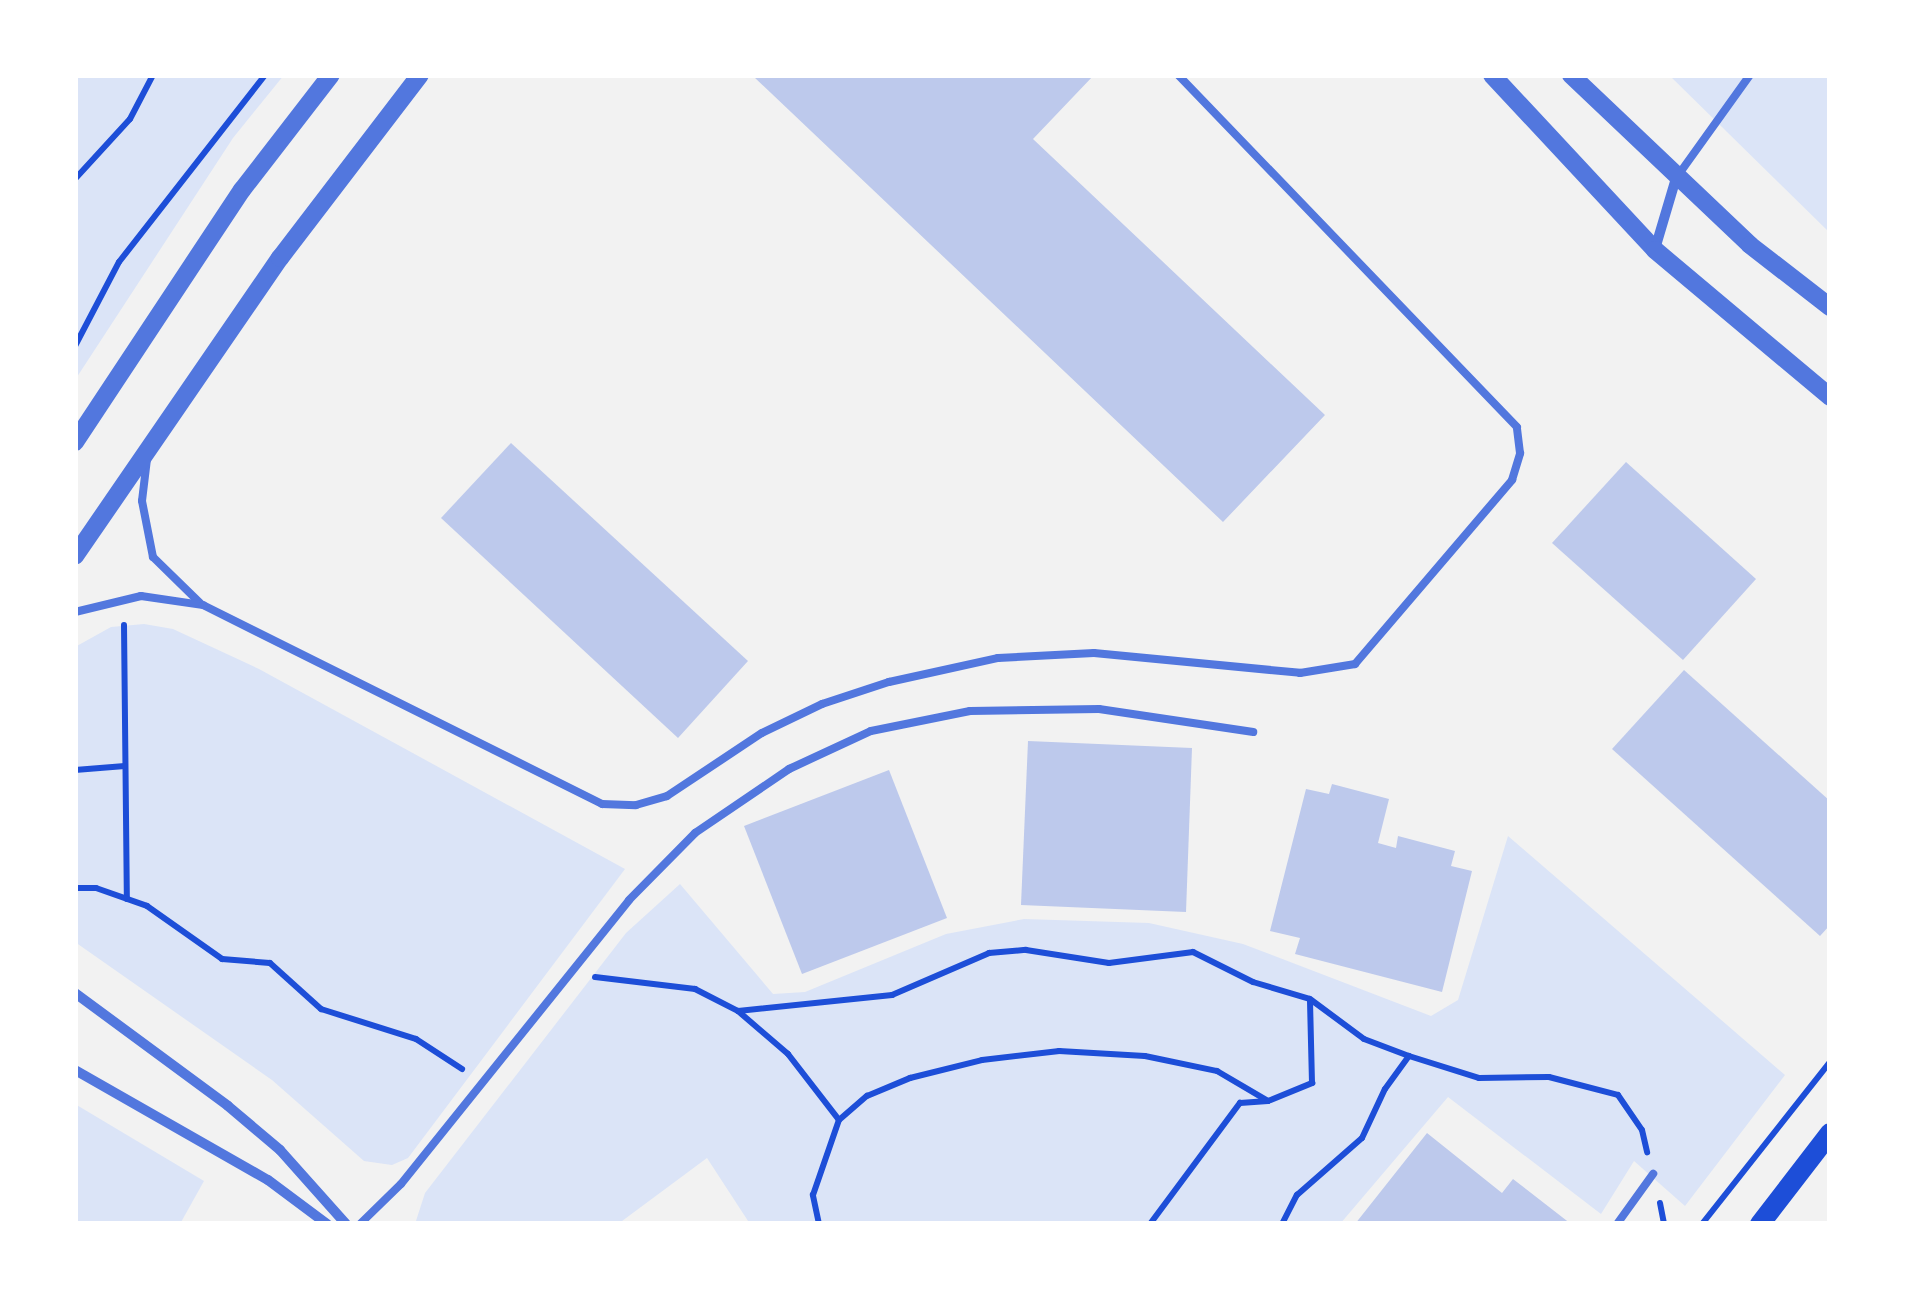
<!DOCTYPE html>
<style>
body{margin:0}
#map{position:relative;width:1905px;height:1299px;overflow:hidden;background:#f2f2f2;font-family:"Sofia Sans Condensed",sans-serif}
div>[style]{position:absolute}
.green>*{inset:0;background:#dbe4f7}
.building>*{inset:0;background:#bdc9ec}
.path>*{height:6px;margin:-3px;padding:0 3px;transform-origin:3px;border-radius:3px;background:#1d4ed8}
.service>*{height:8px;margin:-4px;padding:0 4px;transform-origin:4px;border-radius:4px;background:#5277de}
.minor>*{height:10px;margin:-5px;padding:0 5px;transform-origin:5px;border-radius:5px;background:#5277de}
.tertiary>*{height:18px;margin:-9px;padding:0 9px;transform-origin:9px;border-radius:9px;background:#5277de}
.secondary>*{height:20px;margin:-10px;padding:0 10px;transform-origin:10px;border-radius:10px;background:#1d4ed8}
span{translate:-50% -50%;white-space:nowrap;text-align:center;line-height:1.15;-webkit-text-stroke:10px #fff;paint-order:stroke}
.frame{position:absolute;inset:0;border:78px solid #fff;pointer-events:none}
</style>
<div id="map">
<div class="green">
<i style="clip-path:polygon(75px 75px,284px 75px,233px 138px,75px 380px)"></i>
<i style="clip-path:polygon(1669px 75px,1830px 75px,1830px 233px)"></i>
<i style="clip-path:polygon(144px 624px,173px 629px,259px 669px,625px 869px,408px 1158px,392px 1165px,364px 1161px,272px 1080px,75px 942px,75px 647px,111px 627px)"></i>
<i style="clip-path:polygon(1508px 836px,1785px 1075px,1685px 1206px,1634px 1161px,1601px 1214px,1448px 1097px,1340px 1224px,750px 1224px,707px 1158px,618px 1224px,415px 1224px,425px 1193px,626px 933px,680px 884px,773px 994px,805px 992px,946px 934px,1024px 919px,1149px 923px,1243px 944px,1431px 1016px,1458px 1000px)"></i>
<i style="clip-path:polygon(75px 1104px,204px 1181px,180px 1224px,75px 1224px)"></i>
</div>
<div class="building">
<i style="clip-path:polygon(1094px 75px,1033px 139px,1325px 415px,1223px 522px,754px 77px)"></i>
<i style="clip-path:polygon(511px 443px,748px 661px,678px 738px,441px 518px)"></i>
<i style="clip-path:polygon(1626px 462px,1756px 579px,1683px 660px,1552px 543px)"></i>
<i style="clip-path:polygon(1684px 670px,1830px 801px,1830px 925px,1820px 936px,1612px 749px)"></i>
<i style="clip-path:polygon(1028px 741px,1192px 748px,1186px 912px,1021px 905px)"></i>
<i style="clip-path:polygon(889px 770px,947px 918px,802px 974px,744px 826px)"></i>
<i style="clip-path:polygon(1332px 784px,1389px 799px,1378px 843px,1396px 848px,1398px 836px,1455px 851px,1451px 866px,1472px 871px,1442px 992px,1295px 954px,1300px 938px,1270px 931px,1306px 789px,1329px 794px)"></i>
<i style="clip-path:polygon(1427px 1133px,1502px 1193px,1513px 1179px,1571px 1224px,1355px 1224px)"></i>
</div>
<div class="path">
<i style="left:75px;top:179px;width:81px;rotate:-47.5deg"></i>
<i style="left:130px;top:119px;width:50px;rotate:-62.4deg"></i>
<i style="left:75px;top:346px;width:95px;rotate:-62.4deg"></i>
<i style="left:119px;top:262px;width:237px;rotate:-52deg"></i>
<i style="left:124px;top:625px;width:274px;rotate:89.4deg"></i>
<i style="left:75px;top:770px;width:50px;rotate:-4.6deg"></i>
<i style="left:75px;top:888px;width:21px"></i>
<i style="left:96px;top:888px;width:54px;rotate:19.4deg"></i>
<i style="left:147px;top:906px;width:92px;rotate:35.2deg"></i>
<i style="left:222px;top:959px;width:48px;rotate:4.8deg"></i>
<i style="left:270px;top:963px;width:69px;rotate:42deg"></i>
<i style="left:321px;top:1009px;width:100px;rotate:17.5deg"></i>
<i style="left:416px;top:1039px;width:55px;rotate:33.1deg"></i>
<i style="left:595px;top:977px;width:101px;rotate:6.8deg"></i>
<i style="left:695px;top:989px;width:48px;rotate:27.1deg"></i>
<i style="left:738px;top:1011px;width:66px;rotate:40.7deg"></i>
<i style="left:788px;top:1054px;width:83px;rotate:52.3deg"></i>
<i style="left:738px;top:1011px;width:155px;rotate:-5.9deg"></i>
<i style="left:892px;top:995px;width:106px;rotate:-23.4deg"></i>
<i style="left:989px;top:953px;width:37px;rotate:-5deg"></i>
<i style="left:1026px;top:950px;width:84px;rotate:8.9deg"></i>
<i style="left:1109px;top:963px;width:85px;rotate:-7.5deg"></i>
<i style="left:1193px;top:952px;width:67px;rotate:26.6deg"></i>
<i style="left:1253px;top:982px;width:59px;rotate:16.6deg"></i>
<i style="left:1310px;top:999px;width:67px;rotate:36.5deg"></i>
<i style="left:1364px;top:1039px;width:48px;rotate:20.7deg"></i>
<i style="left:1409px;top:1056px;width:73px;rotate:17.4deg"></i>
<i style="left:1479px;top:1078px;width:70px;rotate:-0.8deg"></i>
<i style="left:1549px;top:1077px;width:71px;rotate:14.6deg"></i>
<i style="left:1618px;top:1095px;width:42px;rotate:55.6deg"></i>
<i style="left:1642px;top:1130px;width:23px;rotate:77deg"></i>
<i style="left:1660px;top:1203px;width:21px;rotate:79deg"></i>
<i style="left:819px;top:1224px;width:30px;rotate:-102deg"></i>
<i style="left:813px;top:1195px;width:79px;rotate:-70.9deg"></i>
<i style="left:839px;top:1120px;width:37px;rotate:-41deg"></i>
<i style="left:867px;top:1096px;width:47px;rotate:-22.7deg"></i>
<i style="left:910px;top:1078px;width:74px;rotate:-14deg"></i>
<i style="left:982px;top:1060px;width:78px;rotate:-6.7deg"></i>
<i style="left:1059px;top:1051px;width:86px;rotate:3.3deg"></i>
<i style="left:1145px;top:1056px;width:74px;rotate:11.8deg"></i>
<i style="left:1217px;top:1071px;width:59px;rotate:30.5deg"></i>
<i style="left:1150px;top:1224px;width:151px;rotate:-53.4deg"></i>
<i style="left:1240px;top:1103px;width:28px;rotate:-4deg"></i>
<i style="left:1268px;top:1101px;width:48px;rotate:-22.2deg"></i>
<i style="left:1312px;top:1083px;width:82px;rotate:-91.4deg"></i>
<i style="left:1282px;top:1224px;width:33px;rotate:-63deg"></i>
<i style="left:1297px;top:1195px;width:86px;rotate:-41.2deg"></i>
<i style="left:1362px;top:1138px;width:54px;rotate:-64.9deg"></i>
<i style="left:1385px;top:1089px;width:41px;rotate:-54deg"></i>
<i style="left:1702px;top:1224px;width:206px;rotate:-51.7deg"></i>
</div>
<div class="service">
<i style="left:1679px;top:174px;width:122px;rotate:-54.4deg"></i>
<i style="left:147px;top:459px;width:42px;rotate:96.8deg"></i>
<i style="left:142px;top:501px;width:57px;rotate:78.9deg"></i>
<i style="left:153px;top:557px;width:66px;rotate:44.4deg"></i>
<i style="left:75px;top:612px;width:68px;rotate:-13.6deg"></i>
<i style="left:141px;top:596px;width:63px;rotate:8.3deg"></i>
<i style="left:203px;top:605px;width:446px;rotate:26.5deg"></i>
<i style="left:602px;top:804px;width:34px;rotate:2deg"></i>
<i style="left:636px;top:805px;width:32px;rotate:-16deg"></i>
<i style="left:667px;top:796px;width:114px;rotate:-33.6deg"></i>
<i style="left:762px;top:733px;width:67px;rotate:-25.8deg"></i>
<i style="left:822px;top:704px;width:71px;rotate:-18.2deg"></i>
<i style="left:889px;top:682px;width:112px;rotate:-12.4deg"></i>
<i style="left:998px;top:658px;width:96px;rotate:-3deg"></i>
<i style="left:1094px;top:653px;width:207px;rotate:5.5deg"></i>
<i style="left:1300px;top:673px;width:56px;rotate:-9.3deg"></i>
<i style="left:1355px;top:664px;width:242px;rotate:-49.5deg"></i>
<i style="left:1512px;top:480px;width:28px;rotate:-73deg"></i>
<i style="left:1520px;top:453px;width:26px;rotate:-97deg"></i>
<i style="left:1517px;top:427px;width:489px;rotate:-133.9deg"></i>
<i style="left:360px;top:1224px;width:57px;rotate:-44.3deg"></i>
<i style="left:401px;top:1184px;width:364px;rotate:-51.2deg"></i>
<i style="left:629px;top:900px;width:94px;rotate:-45.4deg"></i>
<i style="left:695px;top:833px;width:114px;rotate:-34.2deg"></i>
<i style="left:789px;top:769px;width:90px;rotate:-24.9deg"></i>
<i style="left:871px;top:731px;width:101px;rotate:-11.4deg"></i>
<i style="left:970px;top:711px;width:129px;rotate:-0.9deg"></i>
<i style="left:1099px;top:709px;width:156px;rotate:8.5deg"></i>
<i style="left:1617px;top:1224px;width:62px;rotate:-54.2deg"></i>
</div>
<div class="minor">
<i style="left:1655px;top:249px;width:74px;rotate:-73.5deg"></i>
<i style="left:75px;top:993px;width:190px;rotate:36.4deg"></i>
<i style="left:228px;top:1106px;width:68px;rotate:40.2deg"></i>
<i style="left:280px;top:1150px;width:99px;rotate:48.3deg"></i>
<i style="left:75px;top:1070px;width:222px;rotate:29.7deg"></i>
<i style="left:268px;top:1180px;width:74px;rotate:36.7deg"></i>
</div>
<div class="tertiary">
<i style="left:1492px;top:75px;width:239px;rotate:47deg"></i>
<i style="left:1655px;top:250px;width:229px;rotate:40deg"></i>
<i style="left:1571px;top:75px;width:247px;rotate:43.5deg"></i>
<i style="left:1750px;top:245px;width:101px;rotate:37.8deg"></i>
<i style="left:75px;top:442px;width:302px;rotate:-56.5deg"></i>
<i style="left:242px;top:190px;width:145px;rotate:-52.3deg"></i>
<i style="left:75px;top:556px;width:362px;rotate:-55.5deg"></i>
<i style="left:280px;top:258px;width:230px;rotate:-52.6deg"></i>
</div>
<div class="secondary">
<i style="left:1760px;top:1224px;width:115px;rotate:-52.4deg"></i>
</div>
<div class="frame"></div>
</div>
